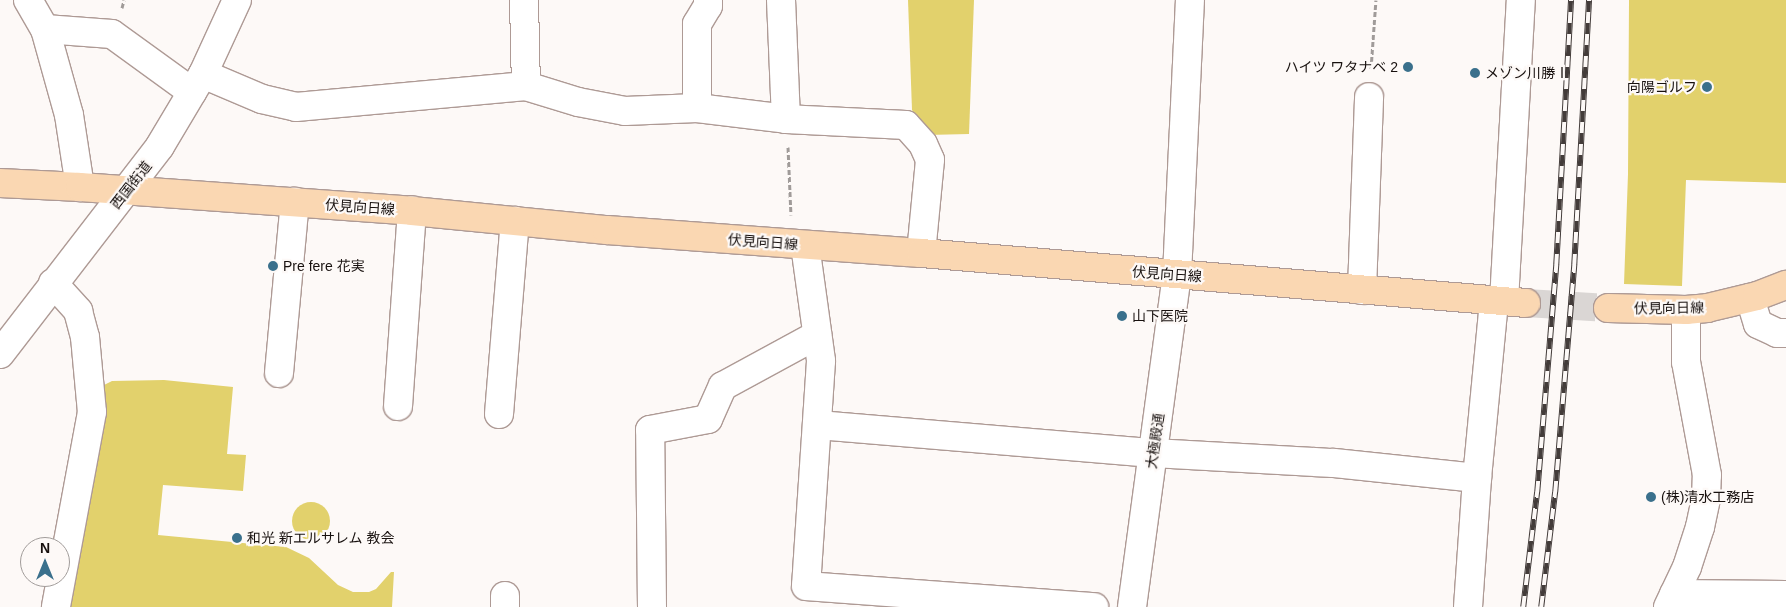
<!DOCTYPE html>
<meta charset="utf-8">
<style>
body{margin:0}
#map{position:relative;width:1786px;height:607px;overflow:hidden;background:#fdf9f7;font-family:Helvetica,"Noto Sans JP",sans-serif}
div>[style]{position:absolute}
.green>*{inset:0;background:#e2d16c}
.round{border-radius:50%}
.major-tunnel>*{height:28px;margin-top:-14px;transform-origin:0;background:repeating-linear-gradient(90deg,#dad6d4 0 28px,transparent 0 42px)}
.path>*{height:3px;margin-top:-1.5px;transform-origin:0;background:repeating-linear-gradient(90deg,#a09b99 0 5px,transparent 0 7.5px)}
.roads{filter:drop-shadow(1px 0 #ae9a95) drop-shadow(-1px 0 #ae9a95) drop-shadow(0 1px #ae9a95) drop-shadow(0 -1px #ae9a95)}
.minor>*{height:28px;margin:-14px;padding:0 14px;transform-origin:14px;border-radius:14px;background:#fff}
.major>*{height:28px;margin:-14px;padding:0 14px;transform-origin:14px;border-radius:14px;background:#fad7b2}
.rail>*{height:5.5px;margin-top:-2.75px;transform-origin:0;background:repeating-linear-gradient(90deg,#fdf9f7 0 11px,#433c3a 0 22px);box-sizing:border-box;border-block:1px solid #433c3a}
.dots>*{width:14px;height:14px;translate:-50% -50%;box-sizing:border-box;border:2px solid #fdf9f7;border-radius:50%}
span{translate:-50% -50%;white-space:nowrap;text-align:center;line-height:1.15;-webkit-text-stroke:4.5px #fdf9f7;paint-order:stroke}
.poi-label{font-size:14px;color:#17100e}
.right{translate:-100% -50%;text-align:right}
.left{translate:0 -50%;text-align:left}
.street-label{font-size:14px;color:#17100e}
.north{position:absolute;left:20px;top:537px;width:50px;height:50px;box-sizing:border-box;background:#fdf9f7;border:1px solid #a19c9a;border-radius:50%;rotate:0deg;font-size:14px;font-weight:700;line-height:20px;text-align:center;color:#17100e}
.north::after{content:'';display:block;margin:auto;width:18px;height:22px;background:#3a708c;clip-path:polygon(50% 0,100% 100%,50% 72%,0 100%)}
</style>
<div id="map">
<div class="green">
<i style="clip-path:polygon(908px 0,974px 0,969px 134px,927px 135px,912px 110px)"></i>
<i style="clip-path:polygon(1629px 0,1786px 0,1786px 183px,1686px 180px,1682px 286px,1624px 284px,1628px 174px)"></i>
<i style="clip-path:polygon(164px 380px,233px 387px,227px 454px,246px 455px,243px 491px,163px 485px,158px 535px,286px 547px,309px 558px,338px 585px,353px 592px,369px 592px,376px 589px,391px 572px,394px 572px,392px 607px,68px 607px,102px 386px,112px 381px)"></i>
<i class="round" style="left:292px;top:502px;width:38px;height:38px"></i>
</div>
<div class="major-tunnel">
<i style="left:1526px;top:303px;width:82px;rotate:3.5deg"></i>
</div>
<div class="path">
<i style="left:122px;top:8px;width:8px;rotate:-76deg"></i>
<i style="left:1371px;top:69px;width:69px;rotate:-85.9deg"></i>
<i style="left:788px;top:147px;width:68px;rotate:87.5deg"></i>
</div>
<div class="roads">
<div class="minor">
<i style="left:28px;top:0;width:34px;rotate:60deg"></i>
<i style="left:45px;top:29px;width:89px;rotate:74.4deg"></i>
<i style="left:69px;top:115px;width:73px;rotate:81.3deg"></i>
<i style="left:524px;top:0;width:86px;rotate:88.7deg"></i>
<i style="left:781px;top:0;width:119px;rotate:87.6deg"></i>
<i style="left:45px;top:29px;width:67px;rotate:4.3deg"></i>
<i style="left:112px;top:34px;width:99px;rotate:35.9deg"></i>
<i style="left:203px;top:74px;width:64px;rotate:23deg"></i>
<i style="left:262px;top:99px;width:35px;rotate:13deg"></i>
<i style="left:296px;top:107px;width:231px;rotate:-5.2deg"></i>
<i style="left:526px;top:86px;width:54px;rotate:17.1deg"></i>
<i style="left:578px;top:102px;width:48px;rotate:10.8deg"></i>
<i style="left:625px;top:111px;width:72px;rotate:-2.4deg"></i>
<i style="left:697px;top:108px;width:90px;rotate:7deg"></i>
<i style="left:786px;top:119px;width:120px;rotate:2.9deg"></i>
<i style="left:906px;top:125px;width:25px;rotate:48deg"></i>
<i style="left:923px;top:144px;width:17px;rotate:66deg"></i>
<i style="left:930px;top:160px;width:93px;rotate:95.5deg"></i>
<i style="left:697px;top:108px;width:84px;rotate:-90deg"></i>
<i style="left:697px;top:24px;width:21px;rotate:-59deg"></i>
<i style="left:708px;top:6px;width:6px;rotate:-90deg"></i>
<i style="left:805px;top:245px;width:117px;rotate:82.1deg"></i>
<i style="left:821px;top:361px;width:225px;rotate:93.8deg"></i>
<i style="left:806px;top:586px;width:289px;rotate:4.2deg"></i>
<i style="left:53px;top:283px;width:38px;rotate:48deg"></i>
<i style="left:78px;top:311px;width:27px;rotate:75deg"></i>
<i style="left:85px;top:337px;width:75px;rotate:84.7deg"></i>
<i style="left:92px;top:412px;width:198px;rotate:100.5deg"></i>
<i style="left:1362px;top:290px;width:193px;rotate:-87.9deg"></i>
<i style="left:1750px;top:298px;width:27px;rotate:73deg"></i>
<i style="left:1758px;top:324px;width:21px;rotate:25deg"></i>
<i style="left:1777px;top:333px;width:9px"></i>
<i style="left:1504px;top:301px;width:301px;rotate:-86.8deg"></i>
<i style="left:0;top:354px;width:262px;rotate:-52.4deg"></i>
<i style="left:160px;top:146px;width:84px;rotate:-59.2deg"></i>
<i style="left:203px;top:74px;width:81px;rotate:-65.3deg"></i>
<i style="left:279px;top:373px;width:172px;rotate:-84.7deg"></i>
<i style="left:398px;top:406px;width:196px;rotate:-85.9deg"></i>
<i style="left:499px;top:414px;width:194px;rotate:-85.3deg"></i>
<i style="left:818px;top:425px;width:336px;rotate:4.8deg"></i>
<i style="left:1153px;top:453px;width:181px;rotate:3.2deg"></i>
<i style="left:1334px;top:463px;width:144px;rotate:6deg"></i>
<i style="left:1674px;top:594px;width:112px;rotate:0.5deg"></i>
<i style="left:505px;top:607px;width:11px;rotate:-90deg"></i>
<i style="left:652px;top:607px;width:177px;rotate:-90.6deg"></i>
<i style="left:650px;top:430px;width:59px;rotate:-10.7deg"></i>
<i style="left:708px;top:419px;width:36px;rotate:-66deg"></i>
<i style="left:723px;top:386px;width:107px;rotate:-28.5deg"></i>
<i style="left:1132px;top:607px;width:335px;rotate:-82.3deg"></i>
<i style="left:1177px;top:275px;width:275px;rotate:-87.3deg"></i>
<i style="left:1468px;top:607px;width:129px;rotate:-86deg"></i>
<i style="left:1477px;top:478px;width:179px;rotate:-84.5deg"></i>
<i style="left:1668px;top:607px;width:44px;rotate:-64.6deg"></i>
<i style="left:1687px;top:567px;width:42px;rotate:-72deg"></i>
<i style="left:1700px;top:527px;width:29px;rotate:-78deg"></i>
<i style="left:1706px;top:499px;width:24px;rotate:-88deg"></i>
<i style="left:1707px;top:475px;width:115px;rotate:-100.5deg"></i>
<i style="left:1686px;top:362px;width:52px;rotate:-90deg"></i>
</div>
<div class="major">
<i style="left:0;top:183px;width:80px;rotate:2.9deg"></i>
<i style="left:80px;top:187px;width:333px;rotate:4.1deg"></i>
<i style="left:412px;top:211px;width:196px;rotate:5.6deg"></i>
<i style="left:607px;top:230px;width:315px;rotate:4.2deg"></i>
<i style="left:921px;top:253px;width:607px;rotate:4.72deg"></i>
<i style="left:1608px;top:308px;width:78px;rotate:1.5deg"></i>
<i style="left:1686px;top:310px;width:21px;rotate:-5deg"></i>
<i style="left:1707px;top:308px;width:51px;rotate:-13.5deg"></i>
<i style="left:1757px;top:296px;width:31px;rotate:-21deg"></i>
</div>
</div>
<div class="rail">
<i style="left:1523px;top:607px;width:116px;rotate:-83.1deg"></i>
<i style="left:1537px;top:492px;width:228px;rotate:-85.2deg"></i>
<i style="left:1556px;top:265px;width:265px;rotate:-86.8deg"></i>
<i style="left:1541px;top:607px;width:116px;rotate:-83.1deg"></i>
<i style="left:1555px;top:492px;width:228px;rotate:-85.2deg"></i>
<i style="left:1574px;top:265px;width:265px;rotate:-86.8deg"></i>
</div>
<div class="dots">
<i style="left:1408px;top:67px;background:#3a708c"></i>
<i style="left:1475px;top:73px;background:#3a708c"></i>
<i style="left:1707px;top:87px;background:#3a708c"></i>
<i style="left:273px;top:266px;background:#3a708c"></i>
<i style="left:1122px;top:316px;background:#3a708c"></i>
<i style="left:1651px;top:497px;background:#3a708c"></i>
<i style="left:237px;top:538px;background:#3a708c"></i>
</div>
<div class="poi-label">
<span class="right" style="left:1398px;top:67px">ハイツ ワタナベ 2</span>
<span class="left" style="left:1485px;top:73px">メゾン川勝Ⅰ</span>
<span class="right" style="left:1697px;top:87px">向陽ゴルフ</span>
<span class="left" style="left:283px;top:266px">Pre fere 花実</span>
<span class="left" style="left:1132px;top:316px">山下医院</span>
<span class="left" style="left:1661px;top:497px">(株)清水工務店</span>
<span class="left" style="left:247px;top:538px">和光 新エルサレム 教会</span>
</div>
<div class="street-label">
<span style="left:131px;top:185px;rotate:-52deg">西国街道</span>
<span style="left:360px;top:207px;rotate:4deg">伏見向日線</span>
<span style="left:763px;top:242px;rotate:4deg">伏見向日線</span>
<span style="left:1167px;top:274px;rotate:4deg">伏見向日線</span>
<span style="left:1669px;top:308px;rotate:-1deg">伏見向日線</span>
<span style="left:1155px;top:441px;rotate:-82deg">大極殿通</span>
</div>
<div class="north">N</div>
</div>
